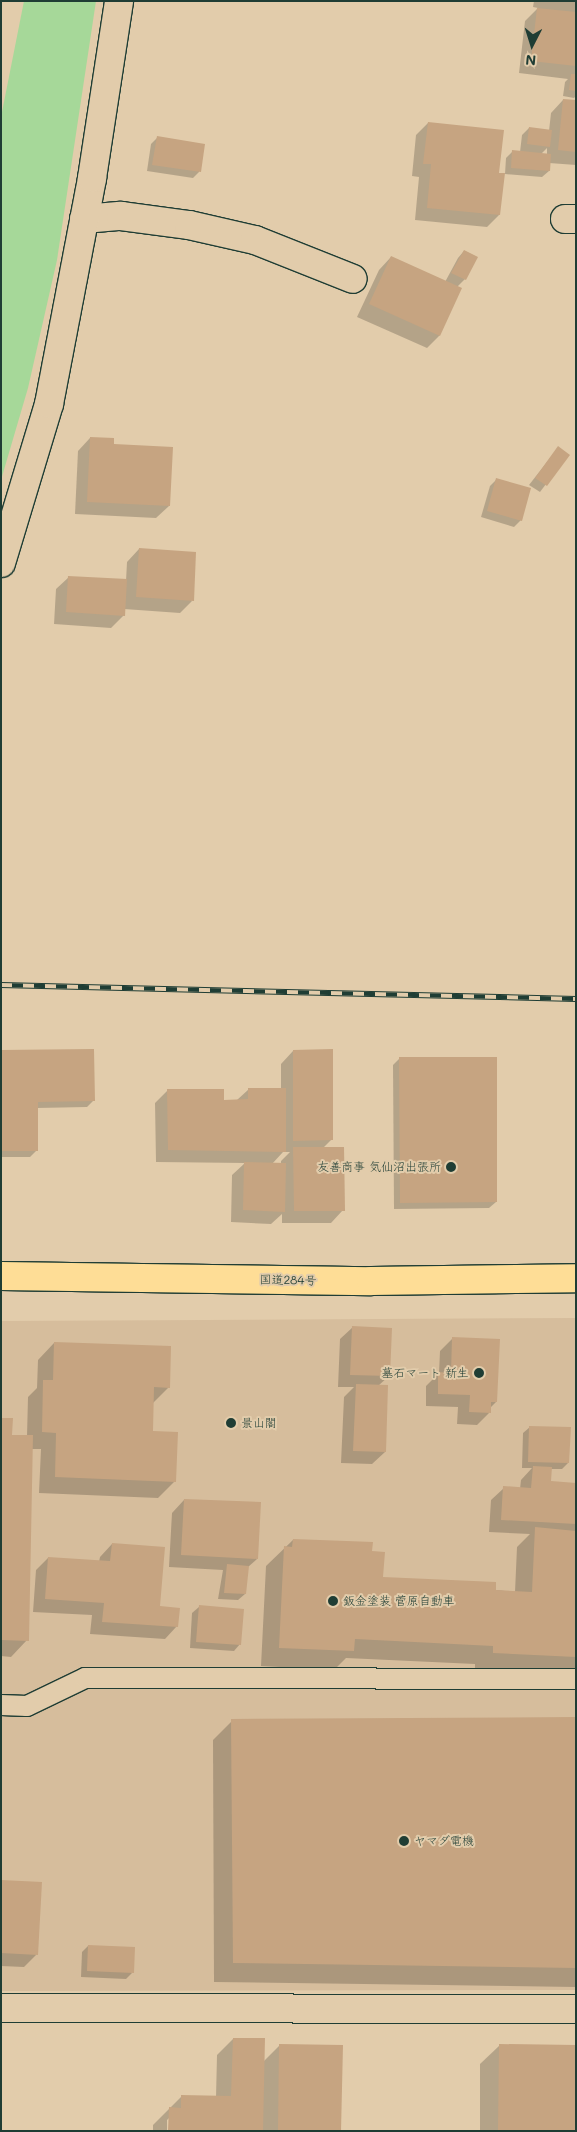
<!DOCTYPE html>
<meta charset="utf-8">
<style>
body{margin:0}
#map{position:relative;width:577px;height:2132px;overflow:hidden;background:#e2ccab;font-family:Mali,"Klee One",sans-serif}
div>[style]{position:absolute}
.built>*{inset:0;background:#d6bd9c}
.green>*{inset:0;background:#a6d899}
.shadow>*{inset:0;background:#0003}
.building>*{inset:0;background:#c6a481}
.roads{filter:drop-shadow(1px 0 #1f3d34) drop-shadow(-1px 0 #1f3d34) drop-shadow(0 1px #1f3d34) drop-shadow(0 -1px #1f3d34)}
.lane>*{height:20px;margin:-10px;padding:0 10px;transform-origin:10px;border-radius:10px;background:#e2ccab}
.street>*{height:28px;margin:-14px;padding:0 14px;transform-origin:14px;border-radius:14px;background:#e2ccab}
.secondary>*{height:28px;margin:-14px;padding:0 14px;transform-origin:14px;border-radius:14px;background:#e2ccab}
.highway>*{height:28px;margin:-14px;padding:0 14px;transform-origin:14px;border-radius:14px;background:#fedd96}
.rail>*{height:5.5px;margin-top:-2.75px;transform-origin:0;background:repeating-linear-gradient(90deg,#e2ccab 0 11px,#1f3d34 0 22px);box-sizing:border-box;border-block:1px solid #1f3d34}
.dots>*{width:14px;height:14px;translate:-50% -50%;box-sizing:border-box;border:2px solid #e2ccab;border-radius:50%}
span{translate:-50% -50%;white-space:nowrap;text-align:center;line-height:1.15;-webkit-text-stroke:4px #e2ccab;paint-order:stroke}
.poi-label{font-size:12px;color:#1f3d34}
.right{translate:-100% -50%;text-align:right}
.left{translate:0 -50%;text-align:left}
.street-label{font-size:12px;color:#1f3d34}
.frame{position:absolute;inset:0;border:2px solid #1f3d34;pointer-events:none}
.north{position:absolute;left:507px;top:20px;width:50px;height:50px;-webkit-text-stroke:4px #e2ccab;paint-order:stroke;rotate:185deg;font-size:14px;font-weight:700;line-height:20px;text-align:center;color:#1f3d34}
.north::after{content:'';display:block;margin:auto;width:18px;height:22px;background:#1f3d34;clip-path:polygon(50% 0,100% 100%,50% 72%,0 100%)}
</style>
<div id="map">
<div class="built">
<i style="clip-path:polygon(576px 1318px,576px 1990px,1px 1991px,1px 1321px)"></i>
</div>
<div class="green">
<i style="clip-path:polygon(24px 1px,96px 1px,57px 260px,28px 388px,1px 480px,1px 117px)"></i>
</div>
<div class="shadow">
<i style="clip-path:polygon(534px 1px,576px 1px,576px 96px,574px 98px,563px 96px,565px 82px,568px 79px,519px 73px,525px 21px,538px 8px,533px 7px)"></i>
<i style="clip-path:polygon(evenodd,563px 100px,576px 102px,576px 165px,549px 163px,549px 171px,542px 177px,505px 174px,506px 158px,513px 151px,520px 152px,522px 135px,529px 128px,549px 131px,551px 113px,563px 100px,547px 148px,547px 155px,541px 154px,547px 148px)"></i>
<i style="clip-path:polygon(428px 123px,498px 174px,499px 215px,487px 227px,415px 220px,419px 177px,412px 176px,416px 135px)"></i>
<i style="clip-path:polygon(158px 137px,204px 145px,199px 172px,193px 178px,147px 171px,151px 144px)"></i>
<i style="clip-path:polygon(464px 251px,465px 279px,457px 287px,460px 289px,439px 336px,427px 348px,357px 317px,379px 270px,391px 257px,445px 282px,458px 258px)"></i>
<i style="clip-path:polygon(90px 438px,113px 446px,169px 506px,156px 518px,75px 514px,78px 451px)"></i>
<i style="clip-path:polygon(558px 448px,568px 455px,540px 492px,529px 485px)"></i>
<i style="clip-path:polygon(497px 479px,521px 520px,514px 527px,481px 517px,490px 486px)"></i>
<i style="clip-path:polygon(139px 549px,192px 601px,180px 613px,124px 609px,124px 615px,111px 628px,54px 624px,56px 589px,69px 577px,126px 581px,127px 562px)"></i>
<i style="clip-path:polygon(1px 1051px,93px 1101px,87px 1107px,37px 1108px,37px 1150px,30px 1157px,1px 1157px)"></i>
<i style="clip-path:polygon(evenodd,293px 1051px,332px 1139px,323px 1148px,343px 1210px,331px 1223px,282px 1223px,282px 1214px,271px 1224px,231px 1222px,232px 1175px,245px 1163px,156px 1162px,155px 1103px,168px 1090px,223px 1101px,237px 1100px,249px 1089px,281px 1089px,281px 1064px,293px 1051px,283px 1152px,290px 1152px,281px 1161px,281px 1164px,272px 1164px,283px 1152px)"></i>
<i style="clip-path:polygon(400px 1058px,496px 1202px,489px 1208px,394px 1209px,393px 1065px)"></i>
<i style="clip-path:polygon(353px 1327px,389px 1376px,378px 1386px,385px 1452px,372px 1464px,341px 1463px,344px 1397px,354px 1387px,338px 1387px,340px 1339px)"></i>
<i style="clip-path:polygon(453px 1338px,496px 1402px,490px 1408px,489px 1413px,477px 1425px,457px 1424px,458px 1407px,426px 1406px,426px 1386px,439px 1373px,440px 1351px)"></i>
<i style="clip-path:polygon(54px 1343px,169px 1387px,152px 1404px,151px 1432px,175px 1481px,158px 1498px,39px 1493px,41px 1449px,32px 1449px,27px 1640px,11px 1657px,1px 1656px,1px 1419px,11px 1436px,27px 1436px,28px 1397px,37px 1388px,38px 1360px)"></i>
<i style="clip-path:polygon(530px 1427px,568px 1463px,562px 1469px,551px 1469px,550px 1482px,576px 1484px,576px 1676px,475px 1671px,475px 1664px,346px 1658px,334px 1670px,261px 1666px,266px 1566px,293px 1540px,370px 1552px,382px 1578px,515px 1592px,517px 1547px,530px 1534px,489px 1532px,491px 1500px,504px 1488px,520px 1489px,521px 1480px,532px 1468px,522px 1468px,523px 1433px)"></i>
<i style="clip-path:polygon(184px 1500px,257px 1559px,248px 1567px,245px 1594px,238px 1600px,218px 1599px,223px 1570px,169px 1567px,172px 1513px)"></i>
<i style="clip-path:polygon(112px 1544px,159px 1607px,177px 1626px,165px 1639px,90px 1634px,92px 1615px,33px 1612px,36px 1570px,48px 1558px,99px 1562px,100px 1557px)"></i>
<i style="clip-path:polygon(199px 1607px,240px 1644px,234px 1651px,190px 1648px,192px 1613px)"></i>
<i style="clip-path:polygon(576px 1718px,576px 1987px,214px 1982px,213px 1740px,232px 1721px)"></i>
<i style="clip-path:polygon(1px 1881px,36px 1955px,24px 1967px,1px 1966px)"></i>
<i style="clip-path:polygon(88px 1946px,132px 1973px,126px 1979px,81px 1977px,82px 1952px)"></i>
<i style="clip-path:polygon(233px 2039px,264px 2061px,280px 2045px,340px 2131px,169px 2131px,170px 2117px,167px 2120px,167px 2131px,153px 2131px,153px 2125px,182px 2096px,216px 2097px,217px 2055px)"></i>
<i style="clip-path:polygon(499px 2046px,576px 2131px,480px 2131px,480px 2064px)"></i>
</div>
<div class="building">
<i style="clip-path:polygon(537px 8px,576px 12px,576px 66px,531px 61px)"></i>
<i style="clip-path:polygon(571px 74px,576px 74px,576px 91px,569px 90px)"></i>
<i style="clip-path:polygon(563px 99px,576px 100px,576px 152px,558px 150px)"></i>
<i style="clip-path:polygon(428px 122px,504px 130px,499px 173px,505px 173px,500px 215px,427px 208px,431px 164px,423px 164px)"></i>
<i style="clip-path:polygon(529px 127px,552px 130px,550px 147px,527px 144px)"></i>
<i style="clip-path:polygon(157px 136px,205px 144px,201px 172px,152px 165px)"></i>
<i style="clip-path:polygon(512px 150px,551px 154px,550px 171px,511px 168px)"></i>
<i style="clip-path:polygon(464px 250px,478px 257px,466px 280px,451px 273px)"></i>
<i style="clip-path:polygon(391px 256px,462px 288px,440px 336px,369px 304px)"></i>
<i style="clip-path:polygon(90px 437px,114px 438px,114px 444px,173px 447px,170px 506px,87px 502px)"></i>
<i style="clip-path:polygon(558px 446px,570px 455px,547px 486px,535px 478px)"></i>
<i style="clip-path:polygon(496px 478px,531px 488px,522px 521px,487px 511px)"></i>
<i style="clip-path:polygon(139px 548px,196px 552px,194px 601px,136px 597px)"></i>
<i style="clip-path:polygon(68px 576px,127px 579px,125px 616px,66px 612px)"></i>
<i style="clip-path:polygon(94px 1049px,95px 1101px,38px 1102px,38px 1151px,1px 1151px,1px 1050px)"></i>
<i style="clip-path:polygon(333px 1049px,333px 1140px,293px 1141px,293px 1050px)"></i>
<i style="clip-path:polygon(399px 1057px,497px 1057px,497px 1202px,400px 1203px)"></i>
<i style="clip-path:polygon(248px 1088px,286px 1088px,286px 1152px,168px 1150px,167px 1089px,224px 1089px,224px 1100px,248px 1099px)"></i>
<i style="clip-path:polygon(293px 1147px,344px 1147px,345px 1211px,294px 1211px)"></i>
<i style="clip-path:polygon(244px 1162px,286px 1163px,285px 1212px,243px 1210px)"></i>
<i style="clip-path:polygon(352px 1326px,392px 1328px,390px 1376px,350px 1375px)"></i>
<i style="clip-path:polygon(452px 1337px,500px 1339px,497px 1402px,491px 1402px,491px 1413px,469px 1412px,470px 1395px,438px 1394px,438px 1372px,451px 1373px)"></i>
<i style="clip-path:polygon(54px 1342px,171px 1346px,170px 1388px,154px 1387px,153px 1431px,178px 1432px,176px 1482px,55px 1477px,56px 1433px,42px 1432px,43px 1380px,53px 1380px)"></i>
<i style="clip-path:polygon(356px 1384px,388px 1385px,386px 1452px,353px 1451px)"></i>
<i style="clip-path:polygon(1px 1418px,13px 1418px,12px 1435px,33px 1435px,29px 1641px,1px 1640px)"></i>
<i style="clip-path:polygon(529px 1426px,571px 1427px,569px 1463px,528px 1462px)"></i>
<i style="clip-path:polygon(533px 1466px,552px 1467px,551px 1481px,576px 1483px,576px 1524px,501px 1520px,503px 1486px,531px 1488px)"></i>
<i style="clip-path:polygon(184px 1499px,261px 1502px,258px 1559px,181px 1555px)"></i>
<i style="clip-path:polygon(535px 1527px,576px 1531px,576px 1657px,493px 1653px,493px 1646px,355px 1639px,354px 1651px,279px 1648px,284px 1546px,292px 1547px,293px 1539px,373px 1542px,372px 1551px,385px 1552px,383px 1577px,496px 1582px,496px 1590px,532px 1592px)"></i>
<i style="clip-path:polygon(112px 1543px,165px 1547px,160px 1606px,180px 1608px,178px 1627px,102px 1622px,104px 1603px,45px 1599px,48px 1557px,110px 1561px)"></i>
<i style="clip-path:polygon(227px 1564px,249px 1566px,246px 1594px,224px 1593px)"></i>
<i style="clip-path:polygon(199px 1605px,244px 1609px,241px 1645px,196px 1642px)"></i>
<i style="clip-path:polygon(576px 1717px,576px 1968px,233px 1963px,231px 1719px)"></i>
<i style="clip-path:polygon(1px 1880px,42px 1882px,38px 1955px,1px 1953px)"></i>
<i style="clip-path:polygon(88px 1945px,135px 1947px,134px 1973px,87px 1971px)"></i>
<i style="clip-path:polygon(233px 2038px,265px 2038px,263px 2131px,168px 2131px,169px 2107px,181px 2108px,181px 2095px,231px 2096px)"></i>
<i style="clip-path:polygon(279px 2044px,343px 2045px,341px 2131px,278px 2131px)"></i>
<i style="clip-path:polygon(499px 2044px,576px 2045px,576px 2131px,498px 2131px)"></i>
</div>
<div class="roads">
<div class="lane">
<i style="left:1px;top:1705px;width:26px;rotate:2deg"></i>
<i style="left:27px;top:1706px;width:64px;rotate:-25.8deg"></i>
<i style="left:85px;top:1678px;width:491px;rotate:0.1deg"></i>
</div>
<div class="street">
<i style="left:84px;top:219px;width:37px;rotate:-5deg"></i>
<i style="left:121px;top:216px;width:69px;rotate:7.5deg"></i>
<i style="left:189px;top:225px;width:68px;rotate:12.8deg"></i>
<i style="left:255px;top:240px;width:105px;rotate:21.7deg"></i>
<i style="left:565px;top:219px;width:11px"></i>
<i style="left:1px;top:2008px;width:575px;rotate:0.1deg"></i>
</div>
<div class="secondary">
<i style="left:1px;top:563px;width:166px;rotate:-73.2deg"></i>
<i style="left:49px;top:404px;width:230px;rotate:-79.2deg"></i>
<i style="left:92px;top:178px;width:179px;rotate:-81.3deg"></i>
</div>
<div class="highway">
<i style="left:1px;top:1276px;width:370px;rotate:0.8deg"></i>
<i style="left:371px;top:1281px;width:205px;rotate:-0.8deg"></i>
</div>
</div>
<div class="rail">
<i style="left:1px;top:985px;width:575px;rotate:1.39deg"></i>
</div>
<div class="dots">
<i style="left:451px;top:1167px;background:#1f3d34"></i>
<i style="left:479px;top:1373px;background:#1f3d34"></i>
<i style="left:231px;top:1423px;background:#1f3d34"></i>
<i style="left:333px;top:1601px;background:#1f3d34"></i>
<i style="left:404px;top:1841px;background:#1f3d34"></i>
</div>
<div class="poi-label">
<span class="right" style="left:441px;top:1167px">友善商事 気仙沼出張所</span>
<span class="right" style="left:469px;top:1373px">墓石マート 新生</span>
<span class="left" style="left:241px;top:1423px">景山閣</span>
<span class="left" style="left:343px;top:1601px">鈑金塗装 菅原自動車</span>
<span class="left" style="left:414px;top:1841px">ヤマダ電機</span>
</div>
<div class="street-label">
<span style="left:288px;top:1280px;rotate:1deg">国道284号</span>
</div>
<div class="frame"></div>
<div class="north">N</div>
</div>
